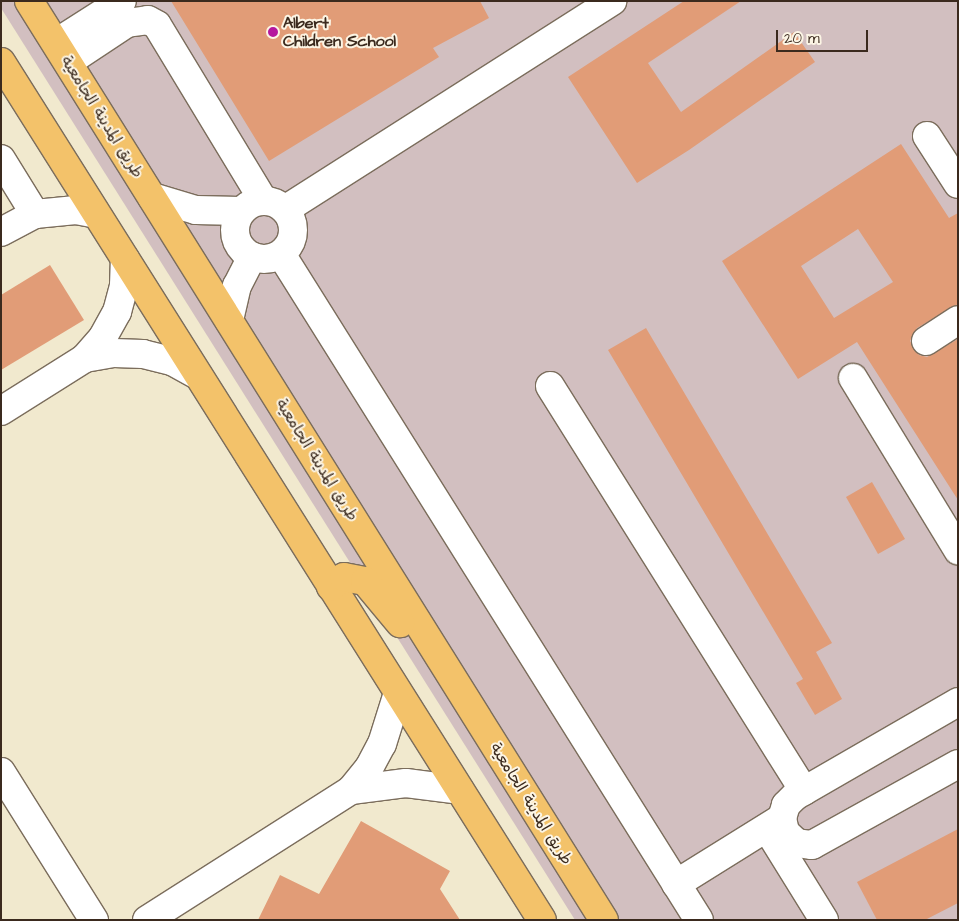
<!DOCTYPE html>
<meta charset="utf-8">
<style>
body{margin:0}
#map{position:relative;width:959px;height:921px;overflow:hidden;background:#f1e9ce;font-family:"Architects Daughter","Playpen Sans Arabic",sans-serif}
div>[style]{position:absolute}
.industrial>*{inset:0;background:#d2bfc0}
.building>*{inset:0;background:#e19c77}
.roads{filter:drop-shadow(1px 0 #7b6d5c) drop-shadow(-1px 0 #7b6d5c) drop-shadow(0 1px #7b6d5c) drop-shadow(0 -1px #7b6d5c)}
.minor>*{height:28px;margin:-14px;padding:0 14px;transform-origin:14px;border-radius:14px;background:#fff}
.minor>.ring{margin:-14px;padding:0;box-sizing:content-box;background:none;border:28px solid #fff;border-radius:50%}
.major>*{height:28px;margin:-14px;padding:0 14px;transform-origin:14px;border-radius:14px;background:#f3c26a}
.dots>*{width:14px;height:14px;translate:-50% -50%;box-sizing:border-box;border:2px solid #fcf5e5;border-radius:50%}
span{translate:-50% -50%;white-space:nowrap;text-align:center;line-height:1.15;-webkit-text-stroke:4px #fcf5e5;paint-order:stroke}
.poi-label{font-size:16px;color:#3b2a1e;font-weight:700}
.left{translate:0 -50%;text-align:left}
.street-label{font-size:16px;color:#3b2a1e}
.frame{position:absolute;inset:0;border:2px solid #3b2a1e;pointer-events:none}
.scale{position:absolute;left:776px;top:30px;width:92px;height:22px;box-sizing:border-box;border:2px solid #3b2a1e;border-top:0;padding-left:6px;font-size:15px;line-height:18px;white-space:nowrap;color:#3b2a1e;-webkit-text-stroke:4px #fcf5e5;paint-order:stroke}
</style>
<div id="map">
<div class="industrial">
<i style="clip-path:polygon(1px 1px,958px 1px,958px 920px,575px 920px,1px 8px)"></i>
</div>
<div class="building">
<i style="clip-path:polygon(171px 1px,480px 1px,489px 18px,433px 48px,439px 57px,269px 161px)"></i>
<i style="clip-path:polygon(684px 1px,741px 1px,648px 63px,681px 112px,794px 32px,815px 62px,689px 150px,637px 183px,568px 77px)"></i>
<i style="clip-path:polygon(evenodd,901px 144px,949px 218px,958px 213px,958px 304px,917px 328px,910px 341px,919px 355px,927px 357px,958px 339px,958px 500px,857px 342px,798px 379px,722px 261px,901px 144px,858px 229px,893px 282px,834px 318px,801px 266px,858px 229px)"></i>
<i style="clip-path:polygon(50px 265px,84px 320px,1px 370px,1px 295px)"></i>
<i style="clip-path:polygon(646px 328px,832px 643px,816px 652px,842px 699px,815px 715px,796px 683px,803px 679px,608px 350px)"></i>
<i style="clip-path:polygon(872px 482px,905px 539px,878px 554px,846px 497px)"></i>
<i style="clip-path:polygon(361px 821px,450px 871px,440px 889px,460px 920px,258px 920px,280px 875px,319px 894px)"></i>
<i style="clip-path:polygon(958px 829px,958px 903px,925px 920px,877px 920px,857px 882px)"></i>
</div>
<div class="roads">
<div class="minor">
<i style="left:56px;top:43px;width:78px;rotate:-32.5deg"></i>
<i style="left:68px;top:62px;width:71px;rotate:-33.5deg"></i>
<i style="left:127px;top:23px;width:21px;rotate:-8deg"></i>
<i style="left:148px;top:20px;width:10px;rotate:29deg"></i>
<i style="left:157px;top:25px;width:205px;rotate:58.8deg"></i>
<i style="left:927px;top:136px;width:57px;rotate:57.1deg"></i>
<i style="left:1px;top:159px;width:65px;rotate:58.3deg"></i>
<i style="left:152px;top:197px;width:46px;rotate:16.5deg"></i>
<i style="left:196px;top:210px;width:44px;rotate:1.3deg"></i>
<i class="ring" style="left:235px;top:201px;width:30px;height:30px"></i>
<i style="left:286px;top:209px;width:387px;rotate:-32.5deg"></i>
<i style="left:1px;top:232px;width:38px;rotate:-28deg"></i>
<i style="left:35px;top:214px;width:41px;rotate:-5.6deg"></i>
<i style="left:76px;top:210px;width:20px;rotate:11deg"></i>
<i style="left:281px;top:254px;width:786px;rotate:57.89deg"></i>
<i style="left:229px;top:320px;width:35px;rotate:-77deg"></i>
<i style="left:237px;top:286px;width:33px;rotate:-63deg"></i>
<i style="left:926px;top:341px;width:38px;rotate:-33deg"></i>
<i style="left:85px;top:358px;width:29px;rotate:-10deg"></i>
<i style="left:114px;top:353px;width:29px;rotate:2deg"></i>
<i style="left:143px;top:354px;width:30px;rotate:14deg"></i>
<i style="left:172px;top:361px;width:29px;rotate:29deg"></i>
<i style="left:853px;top:378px;width:202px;rotate:58.6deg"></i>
<i style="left:550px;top:386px;width:478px;rotate:57.9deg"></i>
<i style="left:1px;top:411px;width:99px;rotate:-32.2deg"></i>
<i style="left:85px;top:358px;width:28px;rotate:-49deg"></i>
<i style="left:103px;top:337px;width:29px;rotate:-61deg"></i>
<i style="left:117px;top:312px;width:28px;rotate:-75deg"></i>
<i style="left:124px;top:285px;width:26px;rotate:-88deg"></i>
<i style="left:958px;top:702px;width:188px;rotate:150deg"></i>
<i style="left:795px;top:796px;width:13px;rotate:135deg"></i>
<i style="left:786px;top:805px;width:14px;rotate:107deg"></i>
<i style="left:782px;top:818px;width:14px;rotate:78deg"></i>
<i style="left:785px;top:832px;width:16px;rotate:43deg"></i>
<i style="left:797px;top:843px;width:15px;rotate:8deg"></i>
<i style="left:812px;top:845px;width:167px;rotate:-29deg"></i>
<i style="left:1px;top:772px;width:175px;rotate:57.9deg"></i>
<i style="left:351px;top:790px;width:55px;rotate:-7.3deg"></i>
<i style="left:406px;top:783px;width:54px;rotate:7.4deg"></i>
<i style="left:767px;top:828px;width:108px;rotate:58.2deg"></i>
<i style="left:676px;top:884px;width:125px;rotate:-31.9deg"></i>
<i style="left:147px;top:920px;width:242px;rotate:-32.5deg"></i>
<i style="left:351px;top:790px;width:28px;rotate:-51deg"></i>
<i style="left:369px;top:768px;width:27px;rotate:-62deg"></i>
<i style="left:382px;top:744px;width:53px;rotate:-72.6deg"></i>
</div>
<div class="major">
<i style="left:29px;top:1px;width:1084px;rotate:57.97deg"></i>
<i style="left:1px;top:62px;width:1014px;rotate:57.77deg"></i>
<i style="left:331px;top:587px;width:16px;rotate:-38deg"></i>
<i style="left:344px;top:577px;width:21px;rotate:11deg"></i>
<i style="left:365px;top:581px;width:55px;rotate:50.2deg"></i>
</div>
</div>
<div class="dots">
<i style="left:273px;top:32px;background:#b5179e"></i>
</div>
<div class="poi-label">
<span class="left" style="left:283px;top:32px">Albert<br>Children School</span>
</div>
<div class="street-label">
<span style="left:102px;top:117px;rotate:58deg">طريق المدينة الجامعية</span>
<span style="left:317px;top:460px;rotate:58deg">طريق المدينة الجامعية</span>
<span style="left:531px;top:804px;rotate:58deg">طريق المدينة الجامعية</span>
</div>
<div class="frame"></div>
<div class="scale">20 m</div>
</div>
